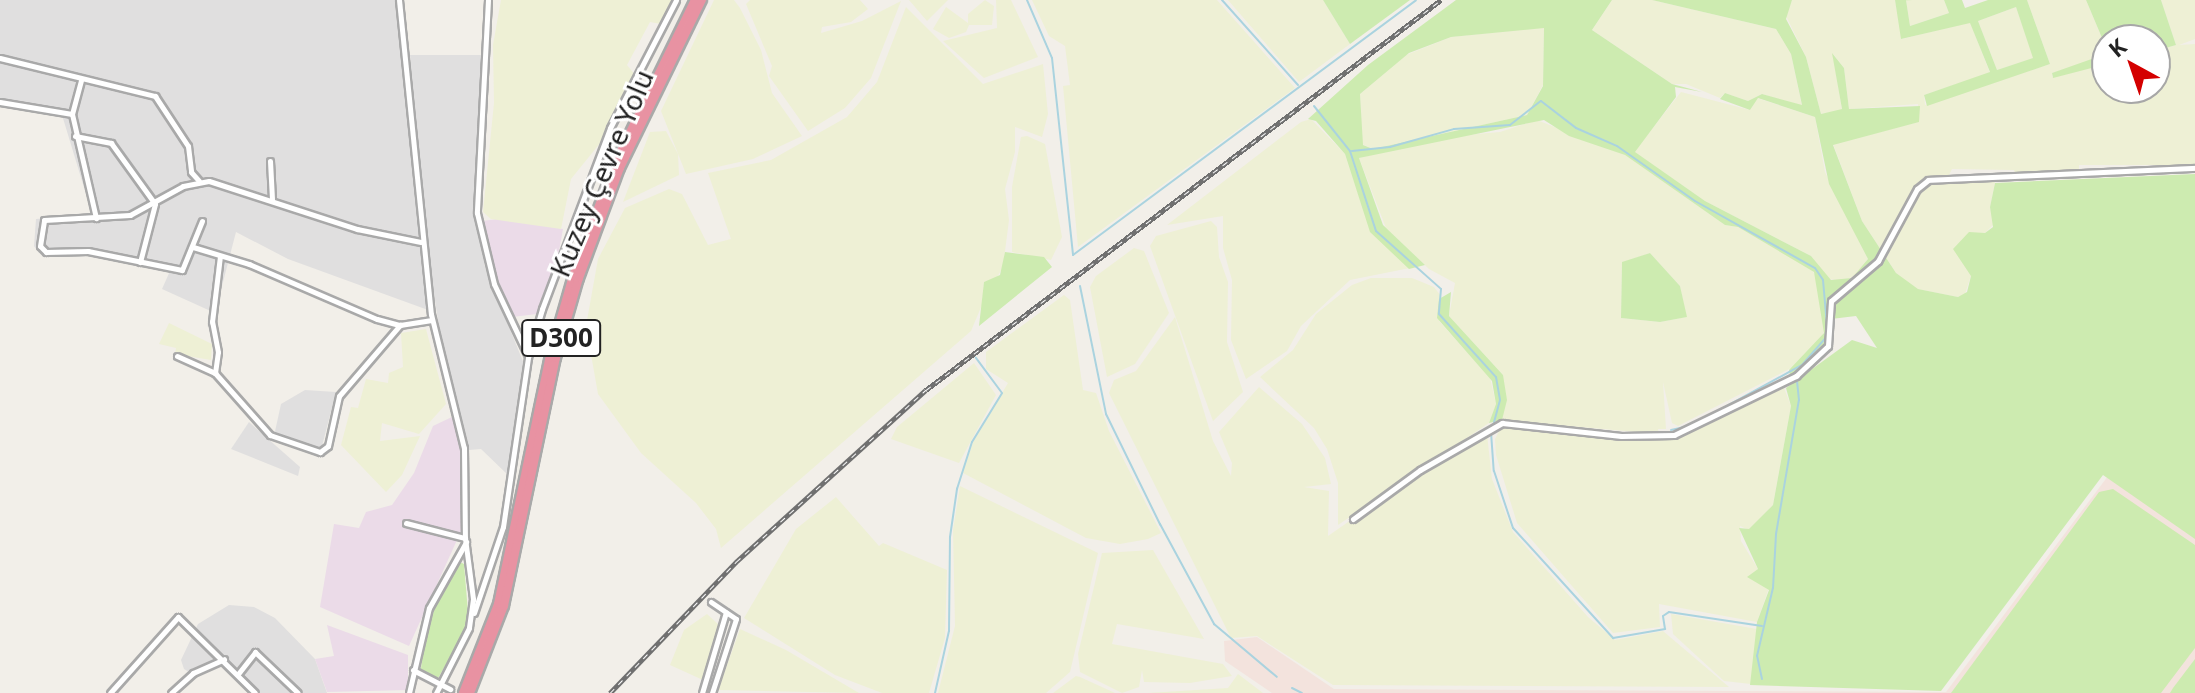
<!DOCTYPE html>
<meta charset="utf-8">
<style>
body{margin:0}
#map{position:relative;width:2195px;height:693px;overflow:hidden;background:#f2efe9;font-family:"Noto Sans",sans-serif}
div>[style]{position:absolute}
.residential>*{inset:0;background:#e0dfdf}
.industrial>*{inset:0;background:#ebdbe8}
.military>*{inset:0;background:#f3e3dd}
.farmland>*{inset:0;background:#eef0d5}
.grass>*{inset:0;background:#cdebb0}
.stream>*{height:2px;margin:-1px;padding:0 1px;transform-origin:1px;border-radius:1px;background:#aad3df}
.roads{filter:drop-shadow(2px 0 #a9a9a9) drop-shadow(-2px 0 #a9a9a9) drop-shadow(0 2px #a9a9a9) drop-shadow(0 -2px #a9a9a9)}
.minor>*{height:5px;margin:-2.5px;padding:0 2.5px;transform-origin:2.5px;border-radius:2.5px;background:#fff}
.highway>*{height:8px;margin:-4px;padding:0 4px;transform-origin:4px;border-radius:4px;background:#e892a2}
.rail>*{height:5px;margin-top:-2.5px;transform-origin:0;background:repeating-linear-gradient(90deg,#fff 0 6px,#707070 0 12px);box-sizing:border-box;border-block:2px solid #707070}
span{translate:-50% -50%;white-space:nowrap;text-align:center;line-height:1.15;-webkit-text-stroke:6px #fff;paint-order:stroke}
.shield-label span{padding:2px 6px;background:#fff;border:2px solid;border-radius:6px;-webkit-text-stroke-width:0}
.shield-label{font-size:26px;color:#222;font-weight:700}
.street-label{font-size:28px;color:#222}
.north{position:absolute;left:2091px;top:24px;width:80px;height:80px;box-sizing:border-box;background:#fff;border:2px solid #a7a7a7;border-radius:50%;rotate:320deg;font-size:22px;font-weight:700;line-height:32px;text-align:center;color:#222}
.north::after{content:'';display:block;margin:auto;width:28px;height:36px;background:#d40000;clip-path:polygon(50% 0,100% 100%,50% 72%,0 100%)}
</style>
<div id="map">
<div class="residential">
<i style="clip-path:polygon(0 0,396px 0,428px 310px,288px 259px,236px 232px,215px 313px,162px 289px,170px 271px,100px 256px,39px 253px,34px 246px,36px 219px,92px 214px,62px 115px,0 107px)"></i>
<i style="clip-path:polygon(410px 55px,483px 55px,486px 107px,476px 216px,485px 267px,524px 364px,508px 475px,481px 449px,469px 450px,442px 346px,422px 217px)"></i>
<i style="clip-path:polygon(305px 390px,336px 392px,321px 450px,274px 436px,281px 404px)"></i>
<i style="clip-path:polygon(249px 422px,300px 467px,298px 476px,231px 449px)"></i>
<i style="clip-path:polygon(229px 605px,254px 607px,275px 618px,315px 659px,327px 693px,251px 693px,223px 663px,192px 674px,184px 669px,181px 660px,198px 624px)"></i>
</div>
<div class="industrial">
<i style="clip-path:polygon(505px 218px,563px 229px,555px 273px,537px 314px,512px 317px,497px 284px,482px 221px)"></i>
<i style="clip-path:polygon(454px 416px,463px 454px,462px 529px,409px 646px,320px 607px,334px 524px,359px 528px,366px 512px,392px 505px,414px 473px,433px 426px)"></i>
<i style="clip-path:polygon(327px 625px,408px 655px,408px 690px,327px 692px,315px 659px,334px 656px)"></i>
</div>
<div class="military">
<i style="clip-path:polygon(2108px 476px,2195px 535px,2195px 666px,2175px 693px,1272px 693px,1225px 661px,1224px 641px,1257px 637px,1334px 689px,1946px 692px)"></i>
</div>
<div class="farmland">
<i style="clip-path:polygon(501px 0,674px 0,661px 24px,650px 22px,627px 65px,636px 76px,605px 137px,571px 179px,561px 229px,491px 219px,483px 212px,494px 103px,493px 45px)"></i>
<i style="clip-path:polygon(714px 0,734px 0,740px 8px,761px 50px,772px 93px,802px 136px,753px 159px,686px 174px,661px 111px)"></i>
<i style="clip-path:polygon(750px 0,860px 0,868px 9px,851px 22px,822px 27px,821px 33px,862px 21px,901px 1px,871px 78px,845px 108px,808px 131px,769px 76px,772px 66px,746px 4px)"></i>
<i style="clip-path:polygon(909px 0,948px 0,927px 21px)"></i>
<i style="clip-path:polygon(985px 0,994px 6px,992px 25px,969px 25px,966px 32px,949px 38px,933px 29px,946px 7px,968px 23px,968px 14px)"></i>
<i style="clip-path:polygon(996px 0,1011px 0,1038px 57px,984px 78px,943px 41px,997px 28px)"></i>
<i style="clip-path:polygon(1032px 0,1217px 0,1295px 88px,1078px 247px,1063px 86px,1070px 85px,1065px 46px,1049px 36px)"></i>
<i style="clip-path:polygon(1228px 0,1323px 0,1350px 44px,1299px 82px)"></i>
<i style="clip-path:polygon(1612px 0,1652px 0,1776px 29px,1791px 54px,1802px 106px,1762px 94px,1748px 101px,1725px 93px,1720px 98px,1686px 84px,1672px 84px,1592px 30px)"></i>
<i style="clip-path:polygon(1792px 0,1895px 0,1902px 39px,1970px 22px,1990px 73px,1924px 95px,1925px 105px,2050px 64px,2027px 0,2086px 0,2105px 45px,2102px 57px,2052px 73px,2052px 77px,2107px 64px,2107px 88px,2155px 88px,2155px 51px,2176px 45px,2161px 0,2195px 0,2195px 39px,2179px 45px,2195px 44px,2195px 165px,2079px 165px,2079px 170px,2016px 175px,2014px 170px,1952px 169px,1949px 175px,1996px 177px,1990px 207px,1994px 224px,1985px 233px,1965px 294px,1958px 297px,1918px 289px,1898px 276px,1862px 221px,1833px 144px,1918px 122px,1918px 104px,1849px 109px,1844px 68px,1833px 54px,1842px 110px,1821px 114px,1806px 57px,1786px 16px)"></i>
<i style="clip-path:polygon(1906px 0,1944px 0,1949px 13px,1910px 26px)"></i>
<i style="clip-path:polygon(906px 7px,983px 84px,1043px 64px,1048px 114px,1042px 137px,1015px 127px,1015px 152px,1005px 189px,1009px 220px,1003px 267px,996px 279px,984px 282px,982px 305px,971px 331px,721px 548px,716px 529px,696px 503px,641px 453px,598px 394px,586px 326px,598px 259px,625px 208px,669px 189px,682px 194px,708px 245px,731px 239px,708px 173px,771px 160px,847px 117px,877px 82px)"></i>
<i style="clip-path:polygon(2016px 7px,2034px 58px,1997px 70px,1978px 21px)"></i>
<i style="clip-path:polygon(1544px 27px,1543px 85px,1527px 115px,1373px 149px,1362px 144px,1360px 94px,1406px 55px,1451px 37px)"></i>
<i style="clip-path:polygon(1681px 92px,1750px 110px,1757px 98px,1815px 117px,1825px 172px,1868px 259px,1859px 273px,1845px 281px,1828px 279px,1811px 256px,1705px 201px,1634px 152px)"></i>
<i style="clip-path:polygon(1311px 119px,1345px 154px,1371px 232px,1410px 268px,1350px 280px,1301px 326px,1287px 351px,1246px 379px,1231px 340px,1232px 280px,1223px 248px,1223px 216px,1167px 225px,1301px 122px)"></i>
<i style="clip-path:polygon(evenodd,1537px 120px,1625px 155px,1725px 225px,1738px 227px,1812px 270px,1819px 281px,1825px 328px,1821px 341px,1797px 365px,1678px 426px,1672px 423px,1663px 382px,1666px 429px,1658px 429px,1659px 434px,1502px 420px,1503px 375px,1449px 316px,1455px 283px,1429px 269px,1386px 228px,1359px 158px,1442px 137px,1500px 132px,1537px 120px,1650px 253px,1680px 286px,1686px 317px,1660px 322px,1621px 318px,1622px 263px,1650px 253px)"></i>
<i style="clip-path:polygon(666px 131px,678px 154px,679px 175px,623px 202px,650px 132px)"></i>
<i style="clip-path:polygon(1027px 136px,1045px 144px,1062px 237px,1051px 260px,1012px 252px,1012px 187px,1021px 137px)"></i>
<i style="clip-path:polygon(1211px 221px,1217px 227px,1219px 257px,1228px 282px,1227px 342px,1243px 392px,1213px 421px,1150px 246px,1156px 236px)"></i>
<i style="clip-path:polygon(1134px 248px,1144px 251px,1169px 313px,1135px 364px,1107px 377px,1090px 287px,1096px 276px)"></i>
<i style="clip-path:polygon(1371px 278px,1412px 278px,1434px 287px,1441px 296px,1439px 321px,1490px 378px,1496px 404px,1489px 423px,1338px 525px,1338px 483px,1327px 449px,1314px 428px,1260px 377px,1293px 350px,1316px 314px,1352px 285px)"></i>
<i style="clip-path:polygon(1064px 295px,1070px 300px,1083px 390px,1096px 393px,1109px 431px,1161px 533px,1148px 539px,1120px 544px,1086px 538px,963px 473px,973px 442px,1008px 383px,986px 369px,986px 352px)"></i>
<i style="clip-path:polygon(1175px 317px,1213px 441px,1231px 476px,1232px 463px,1219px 432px,1259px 387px,1302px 424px,1325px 458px,1331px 484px,1304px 487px,1329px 491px,1328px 536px,1420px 472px,1487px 434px,1492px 479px,1513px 532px,1588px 617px,1615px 640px,1663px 631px,1729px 687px,1333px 685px,1257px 636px,1231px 638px,1109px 393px,1114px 380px,1136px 371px)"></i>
<i style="clip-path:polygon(169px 323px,212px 344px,211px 360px,175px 354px,176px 348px,159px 344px)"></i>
<i style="clip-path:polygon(426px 329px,446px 404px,419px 434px,382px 423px,380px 441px,420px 436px,402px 475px,386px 492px,341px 445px,351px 407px,358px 408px,366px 379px,388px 383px,389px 373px,403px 367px,401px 333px)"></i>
<i style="clip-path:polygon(974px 363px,996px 395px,959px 463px,891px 439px,897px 427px)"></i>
<i style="clip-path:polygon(1784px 388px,1791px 406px,1773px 505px,1749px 530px,1740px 526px,1741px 541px,1758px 569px,1750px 577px,1769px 588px,1757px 622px,1659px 604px,1660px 627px,1613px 633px,1517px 523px,1496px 455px,1495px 439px,1501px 427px,1672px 438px)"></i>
<i style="clip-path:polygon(960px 486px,1098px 553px,1070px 672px,1046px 693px,938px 693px,955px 626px,953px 530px)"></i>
<i style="clip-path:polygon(836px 497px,879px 546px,883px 543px,947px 570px,945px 638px,929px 693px,882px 693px,835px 675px,744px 618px,796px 529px)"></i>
<i style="clip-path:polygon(1153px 550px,1204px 639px,1117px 624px,1112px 644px,1223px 664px,1232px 676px,1190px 683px,1144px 682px,1142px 670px,1139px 687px,1122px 693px,1080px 672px,1078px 654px,1102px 553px)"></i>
<i style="clip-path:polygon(707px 614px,719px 625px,703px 680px,670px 665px,684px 630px)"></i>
<i style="clip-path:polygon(1671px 614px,1757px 629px,1751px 684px,1724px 681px,1673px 634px)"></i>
<i style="clip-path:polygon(740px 629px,786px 650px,859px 693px,718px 690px)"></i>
<i style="clip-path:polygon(1238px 674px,1263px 693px,1148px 693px,1228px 688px)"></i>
<i style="clip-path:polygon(1076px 676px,1080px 677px,1115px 693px,1053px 693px)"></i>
</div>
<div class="grass">
<i style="clip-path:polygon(1323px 0,1410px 0,1350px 44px)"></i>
<i style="clip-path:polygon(evenodd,1456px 0,1612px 0,1592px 30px,1672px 84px,1702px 92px,1675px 87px,1676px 97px,1635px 152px,1705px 201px,1811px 256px,1831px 280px,1852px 278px,1868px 259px,1829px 184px,1815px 117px,1758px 98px,1750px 110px,1720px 99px,1725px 93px,1748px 101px,1762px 94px,1802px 105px,1791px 54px,1776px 29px,1652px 0,1792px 0,1786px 19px,1806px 57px,1821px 114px,1842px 109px,1832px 53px,1844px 68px,1849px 109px,1920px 106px,1919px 122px,1833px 145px,1862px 221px,1896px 273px,1918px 289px,1958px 297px,1967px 292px,1971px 276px,1953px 249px,1969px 232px,1985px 233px,1993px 227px,1990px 207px,1995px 183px,2195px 174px,2195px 539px,2103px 475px,1941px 691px,1750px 685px,1757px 622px,1769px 590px,1747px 577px,1758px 569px,1739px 528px,1749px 529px,1773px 505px,1791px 406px,1786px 388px,1852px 340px,1877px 348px,1856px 316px,1831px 319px,1829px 343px,1802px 372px,1790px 376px,1789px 370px,1824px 333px,1814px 272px,1738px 227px,1725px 225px,1625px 155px,1569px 136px,1544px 120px,1359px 158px,1383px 225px,1425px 265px,1409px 269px,1370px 232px,1345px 154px,1316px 121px,1308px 119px,1368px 65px,1456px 0,1544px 28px,1543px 86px,1527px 115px,1373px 149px,1363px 145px,1360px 94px,1409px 53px,1451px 37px,1544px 28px)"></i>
<i style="clip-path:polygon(evenodd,1895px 0,1906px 0,1910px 26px,1949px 13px,1944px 0,1962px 0,1965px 8px,1988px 0,2027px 0,2050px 64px,1927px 106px,1924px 95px,1990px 72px,1970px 23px,1901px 39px,1895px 0,2016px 7px,2033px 58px,1997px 70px,1978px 21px,2016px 7px)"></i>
<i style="clip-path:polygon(2086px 0,2161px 0,2176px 45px,2155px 51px,2155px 40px,2107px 40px,2107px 64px,2053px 78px,2052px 73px,2103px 55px,2105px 45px)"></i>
<i style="clip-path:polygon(1005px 252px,1044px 257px,1052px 267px,979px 326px,984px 282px,1000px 275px)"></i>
<i style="clip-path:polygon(1650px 253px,1680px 286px,1687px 317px,1660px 322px,1621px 318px,1622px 262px)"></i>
<i style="clip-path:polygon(1451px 292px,1449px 316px,1503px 375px,1507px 400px,1502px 420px,1489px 423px,1496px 404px,1492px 381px,1437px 318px,1439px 299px)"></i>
<i style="clip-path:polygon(2113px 489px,2195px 545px,2195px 648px,2161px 693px,1951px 693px,2099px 492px)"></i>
<i style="clip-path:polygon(458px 561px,464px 564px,469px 624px,437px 680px,421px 669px,423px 647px,435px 607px)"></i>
<i style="clip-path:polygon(2195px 659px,2195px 693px,2170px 693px,2173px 688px)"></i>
</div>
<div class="stream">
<i style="left:1027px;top:0;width:63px;rotate:66.7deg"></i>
<i style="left:1052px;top:58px;width:198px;rotate:83.9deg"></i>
<i style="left:1073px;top:255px;width:427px;rotate:-36.6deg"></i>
<i style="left:1222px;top:0;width:114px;rotate:48.2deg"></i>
<i style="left:1314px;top:106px;width:58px;rotate:51.3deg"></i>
<i style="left:1350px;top:151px;width:84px;rotate:72deg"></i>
<i style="left:1376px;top:231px;width:87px;rotate:41.7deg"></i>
<i style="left:1441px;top:289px;width:25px;rotate:95deg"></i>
<i style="left:1439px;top:314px;width:85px;rotate:47.9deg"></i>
<i style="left:1496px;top:377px;width:23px;rotate:80deg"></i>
<i style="left:1500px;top:400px;width:27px;rotate:105deg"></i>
<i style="left:1352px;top:151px;width:38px;rotate:-6deg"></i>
<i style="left:1390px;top:147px;width:66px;rotate:-15.7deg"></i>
<i style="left:1454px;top:129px;width:56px;rotate:-4.1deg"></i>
<i style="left:1510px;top:125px;width:39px;rotate:-38deg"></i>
<i style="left:1541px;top:101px;width:44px;rotate:37.6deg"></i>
<i style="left:1576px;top:128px;width:45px;rotate:23.7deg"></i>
<i style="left:1617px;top:146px;width:95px;rotate:35.2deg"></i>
<i style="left:1695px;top:201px;width:137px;rotate:29.2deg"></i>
<i style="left:1815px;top:268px;width:14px;rotate:56deg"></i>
<i style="left:1823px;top:280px;width:46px;rotate:85deg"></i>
<i style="left:1080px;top:286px;width:131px;rotate:78.5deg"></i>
<i style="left:1106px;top:414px;width:123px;rotate:63.9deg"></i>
<i style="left:1160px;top:524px;width:114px;rotate:61.6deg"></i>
<i style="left:1214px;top:624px;width:82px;rotate:40.1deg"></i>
<i style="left:1716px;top:412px;width:98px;rotate:-28.7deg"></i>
<i style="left:1802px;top:365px;width:38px;rotate:-49deg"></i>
<i style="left:1671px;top:430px;width:14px;rotate:-12deg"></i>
<i style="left:1491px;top:432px;width:39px;rotate:86deg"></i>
<i style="left:1494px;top:471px;width:60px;rotate:71.6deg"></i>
<i style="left:1513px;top:528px;width:149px;rotate:47.7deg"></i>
<i style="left:1613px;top:638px;width:53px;rotate:-9.8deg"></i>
<i style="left:1665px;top:629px;width:13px;rotate:-99deg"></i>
<i style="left:1663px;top:616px;width:7px;rotate:-34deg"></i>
<i style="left:1669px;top:612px;width:94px;rotate:8.6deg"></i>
<i style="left:1762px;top:679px;width:24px;rotate:-102deg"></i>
<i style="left:1757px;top:656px;width:70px;rotate:-76.8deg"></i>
<i style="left:1773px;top:588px;width:54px;rotate:-86.8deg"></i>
<i style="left:1776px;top:534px;width:136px;rotate:-80.3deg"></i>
<i style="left:1799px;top:400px;width:18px;rotate:-96deg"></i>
<i style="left:1292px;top:688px;width:11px;rotate:27deg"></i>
<i style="left:935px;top:693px;width:64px;rotate:-77.3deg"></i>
<i style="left:949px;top:631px;width:94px;rotate:-89.4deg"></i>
<i style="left:950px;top:537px;width:49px;rotate:-81.7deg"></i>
<i style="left:957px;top:489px;width:49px;rotate:-72.3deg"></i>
<i style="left:972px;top:442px;width:57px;rotate:-58.5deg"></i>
<i style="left:1002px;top:393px;width:44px;rotate:-126.6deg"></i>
</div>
<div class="roads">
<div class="minor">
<i style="left:399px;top:0;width:316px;rotate:84.2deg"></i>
<i style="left:431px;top:314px;width:138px;rotate:76.2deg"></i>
<i style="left:464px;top:448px;width:90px;rotate:89.4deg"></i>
<i style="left:465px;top:538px;width:62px;rotate:82.5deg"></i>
<i style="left:473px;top:599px;width:29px;rotate:98deg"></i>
<i style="left:469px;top:628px;width:73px;rotate:116.9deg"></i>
<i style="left:488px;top:0;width:213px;rotate:93deg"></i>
<i style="left:477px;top:213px;width:73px;rotate:76.5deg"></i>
<i style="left:494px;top:284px;width:80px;rotate:64.7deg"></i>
<i style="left:0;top:58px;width:160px;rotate:13.8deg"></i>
<i style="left:155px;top:96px;width:60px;rotate:56.6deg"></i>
<i style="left:188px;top:146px;width:26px;rotate:83deg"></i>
<i style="left:191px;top:172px;width:12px;rotate:48deg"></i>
<i style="left:0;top:102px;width:73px;rotate:9.5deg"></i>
<i style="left:72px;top:114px;width:107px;rotate:77deg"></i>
<i style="left:72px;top:114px;width:35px;rotate:-75deg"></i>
<i style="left:75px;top:136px;width:37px;rotate:11deg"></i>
<i style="left:111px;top:143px;width:75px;rotate:54.2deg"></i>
<i style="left:155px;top:204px;width:60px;rotate:104.5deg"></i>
<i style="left:270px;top:161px;width:38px;rotate:87deg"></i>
<i style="left:202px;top:221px;width:53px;rotate:112.2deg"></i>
<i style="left:182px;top:270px;width:96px;rotate:-168.6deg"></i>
<i style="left:88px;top:251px;width:42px;rotate:178.6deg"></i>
<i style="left:46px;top:252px;width:8px;rotate:-135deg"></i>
<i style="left:40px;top:246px;width:26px;rotate:-81deg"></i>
<i style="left:44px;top:220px;width:86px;rotate:-3.3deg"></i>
<i style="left:130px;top:215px;width:60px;rotate:-28.7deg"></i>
<i style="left:183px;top:186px;width:26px;rotate:-11deg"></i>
<i style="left:209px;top:181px;width:156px;rotate:18deg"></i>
<i style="left:357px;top:229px;width:65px;rotate:11.5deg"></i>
<i style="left:193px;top:247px;width:59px;rotate:16.9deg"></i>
<i style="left:249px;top:264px;width:139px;rotate:23.3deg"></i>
<i style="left:377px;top:319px;width:24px;rotate:15deg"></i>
<i style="left:400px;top:325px;width:32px;rotate:-9deg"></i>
<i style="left:177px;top:356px;width:42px;rotate:24.1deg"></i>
<i style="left:215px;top:373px;width:83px;rotate:48.4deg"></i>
<i style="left:270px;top:435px;width:53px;rotate:18.8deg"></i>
<i style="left:320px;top:452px;width:10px;rotate:-37deg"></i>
<i style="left:328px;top:446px;width:51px;rotate:-77.6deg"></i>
<i style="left:339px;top:396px;width:94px;rotate:-49.3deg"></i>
<i style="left:215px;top:373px;width:21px;rotate:-82deg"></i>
<i style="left:218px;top:352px;width:31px;rotate:-101deg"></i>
<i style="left:212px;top:322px;width:66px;rotate:-83.1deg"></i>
<i style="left:1353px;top:519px;width:83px;rotate:-36.2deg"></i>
<i style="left:1420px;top:470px;width:95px;rotate:-29.8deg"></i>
<i style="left:1502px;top:423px;width:120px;rotate:6.2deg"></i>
<i style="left:1621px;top:436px;width:53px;rotate:-1.1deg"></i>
<i style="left:1674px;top:435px;width:136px;rotate:-25.8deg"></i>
<i style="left:1796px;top:376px;width:44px;rotate:-43.2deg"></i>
<i style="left:1828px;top:346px;width:45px;rotate:-86.2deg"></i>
<i style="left:1831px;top:301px;width:62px;rotate:-40.4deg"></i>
<i style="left:1878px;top:261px;width:82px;rotate:-61.6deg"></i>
<i style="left:1917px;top:189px;width:14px;rotate:-39deg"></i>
<i style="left:1928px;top:180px;width:267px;rotate:-2.6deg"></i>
<i style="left:406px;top:523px;width:61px;rotate:14.3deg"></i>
<i style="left:711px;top:602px;width:30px;rotate:34deg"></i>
<i style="left:736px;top:619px;width:78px;rotate:108deg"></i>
<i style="left:474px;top:613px;width:91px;rotate:-71.4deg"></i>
<i style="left:503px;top:527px;width:172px;rotate:-81.6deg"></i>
<i style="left:528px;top:357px;width:50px;rotate:-73.7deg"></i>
<i style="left:542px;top:309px;width:193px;rotate:-69.4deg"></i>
<i style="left:610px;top:128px;width:144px;rotate:-62.7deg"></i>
<i style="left:413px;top:670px;width:42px;rotate:27.2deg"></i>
<i style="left:238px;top:674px;width:28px;rotate:-52deg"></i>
<i style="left:255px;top:652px;width:59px;rotate:43.6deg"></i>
<i style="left:110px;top:693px;width:102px;rotate:-48.2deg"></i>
<i style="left:178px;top:617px;width:108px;rotate:44.6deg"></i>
<i style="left:171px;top:693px;width:30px;rotate:-42deg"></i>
<i style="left:193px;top:673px;width:34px;rotate:-24deg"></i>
<i style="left:409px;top:693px;width:87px;rotate:-76.8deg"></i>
<i style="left:429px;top:608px;width:76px;rotate:-60.7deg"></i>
<i style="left:702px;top:693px;width:84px;rotate:-73.5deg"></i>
</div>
<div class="highway">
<i style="left:463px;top:693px;width:96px;rotate:-68.5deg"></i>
<i style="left:498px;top:604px;width:253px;rotate:-78.2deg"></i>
<i style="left:550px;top:356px;width:83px;rotate:-74deg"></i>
<i style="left:573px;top:276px;width:118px;rotate:-69.7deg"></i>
<i style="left:614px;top:165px;width:184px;rotate:-63.9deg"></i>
<i style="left:470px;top:693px;width:93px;rotate:-68.7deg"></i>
<i style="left:504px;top:606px;width:253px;rotate:-78.2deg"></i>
<i style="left:556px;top:358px;width:83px;rotate:-74deg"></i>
<i style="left:579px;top:278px;width:117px;rotate:-69.6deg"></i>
<i style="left:620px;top:168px;width:187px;rotate:-64deg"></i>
</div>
</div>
<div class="rail">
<i style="left:610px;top:693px;width:182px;rotate:-46.1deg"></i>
<i style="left:736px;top:562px;width:256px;rotate:-42.2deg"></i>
<i style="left:926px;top:390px;width:646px;rotate:-37.14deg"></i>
</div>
<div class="shield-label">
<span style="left:561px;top:338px">D300</span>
</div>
<div class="street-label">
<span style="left:601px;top:173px;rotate:-67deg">Kuzey Çevre Yolu</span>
</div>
<div class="north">K</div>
</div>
